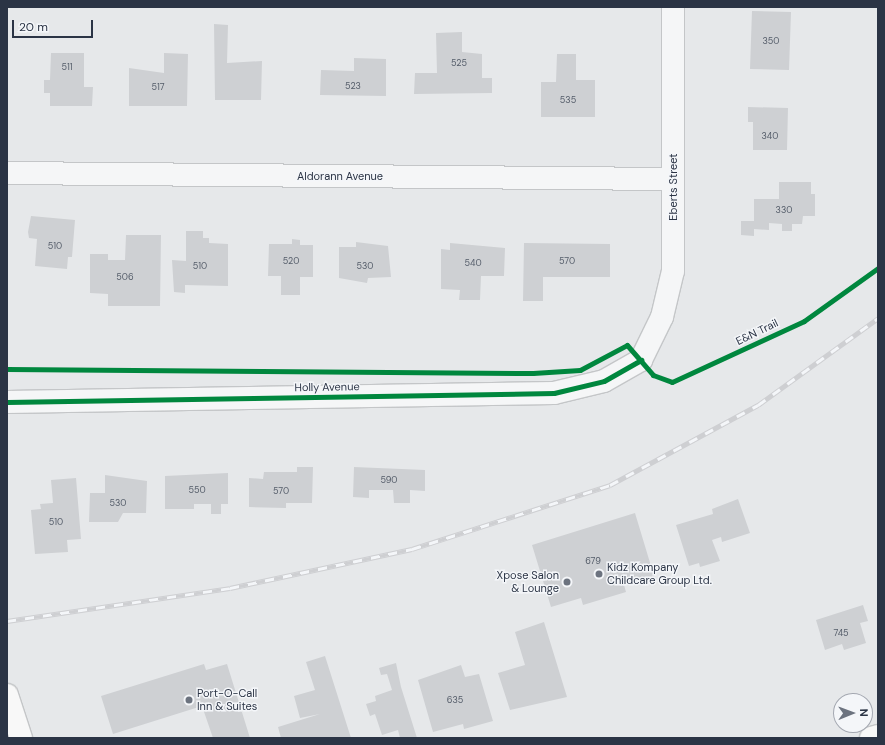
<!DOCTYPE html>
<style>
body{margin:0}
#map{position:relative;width:885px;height:745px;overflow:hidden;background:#e6e8ea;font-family:"DM Sans",sans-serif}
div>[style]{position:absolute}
.building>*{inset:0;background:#ced0d3}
.roads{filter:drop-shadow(1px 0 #c4c6c8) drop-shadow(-1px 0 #c4c6c8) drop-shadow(0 1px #c4c6c8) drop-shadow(0 -1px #c4c6c8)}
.street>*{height:22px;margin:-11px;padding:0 11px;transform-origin:11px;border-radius:11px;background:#f5f6f7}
.secondary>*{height:22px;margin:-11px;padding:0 11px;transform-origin:11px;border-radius:11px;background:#f8f8f8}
.primary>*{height:22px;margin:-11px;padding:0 11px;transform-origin:11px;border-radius:11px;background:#f8f8f8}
.rail>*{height:4.5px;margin-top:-2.25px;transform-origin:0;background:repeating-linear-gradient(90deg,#f4f6f9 0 9px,#cecfd2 0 18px);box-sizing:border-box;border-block:1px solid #cecfd2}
.cycleway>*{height:5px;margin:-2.5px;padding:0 2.5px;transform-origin:2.5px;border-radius:2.5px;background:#00873e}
.dots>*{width:11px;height:11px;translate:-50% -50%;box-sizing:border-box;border:2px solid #f4f6f9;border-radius:50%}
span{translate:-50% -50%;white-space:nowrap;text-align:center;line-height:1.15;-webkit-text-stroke:3px #f4f6f9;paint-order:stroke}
.number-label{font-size:9px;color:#545c69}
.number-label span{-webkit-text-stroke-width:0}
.street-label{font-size:11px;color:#2b3445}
.poi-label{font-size:11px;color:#2b3445}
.left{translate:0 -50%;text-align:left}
.right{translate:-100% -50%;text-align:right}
.frame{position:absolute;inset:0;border:8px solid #2b3445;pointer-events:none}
.north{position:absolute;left:833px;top:693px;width:40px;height:40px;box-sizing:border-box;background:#f4f6f9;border:1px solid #a4a8b1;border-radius:50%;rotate:89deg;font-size:11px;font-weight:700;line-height:16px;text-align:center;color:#2b3445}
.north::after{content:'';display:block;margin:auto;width:14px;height:18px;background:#6c737f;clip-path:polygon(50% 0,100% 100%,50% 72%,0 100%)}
.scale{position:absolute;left:12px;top:20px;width:81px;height:18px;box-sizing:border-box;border:2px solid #2b3445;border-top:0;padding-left:5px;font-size:12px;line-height:14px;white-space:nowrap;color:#2b3445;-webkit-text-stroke:3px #f4f6f9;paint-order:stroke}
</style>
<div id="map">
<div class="building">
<i style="clip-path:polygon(752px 11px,791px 12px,789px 70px,750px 69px)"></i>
<i style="clip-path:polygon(214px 24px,228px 25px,227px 63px,262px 61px,261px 100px,215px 100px)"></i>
<i style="clip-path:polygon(462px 32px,462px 52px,482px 54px,482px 78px,492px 78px,492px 93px,414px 94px,415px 73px,437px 73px,436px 33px)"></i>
<i style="clip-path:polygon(51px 53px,84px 53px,84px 87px,93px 87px,92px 106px,50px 106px,50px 93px,44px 93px,44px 80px,50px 80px)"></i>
<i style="clip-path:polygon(164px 53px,188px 54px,187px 106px,129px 106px,129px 68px,164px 73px)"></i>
<i style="clip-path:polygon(557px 54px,576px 54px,576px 80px,595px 80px,595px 117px,541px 117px,541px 82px,556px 82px)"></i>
<i style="clip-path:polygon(354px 58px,386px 59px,386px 96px,320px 95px,321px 70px,354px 71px)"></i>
<i style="clip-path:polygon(748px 107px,788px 108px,787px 150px,753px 150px,753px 122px,748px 122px)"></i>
<i style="clip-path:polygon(779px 182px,811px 182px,811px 194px,815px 194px,815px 216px,803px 216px,802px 224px,792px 224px,792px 231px,782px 231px,782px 224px,769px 223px,769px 230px,754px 229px,754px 236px,741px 235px,741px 221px,754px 221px,754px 199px,779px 199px)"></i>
<i style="clip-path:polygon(31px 216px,75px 220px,72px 257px,68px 257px,67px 269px,35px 266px,37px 239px,29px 238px,28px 232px)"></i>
<i style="clip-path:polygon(186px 231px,203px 231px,203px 238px,209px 238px,209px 243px,228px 244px,228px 286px,185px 285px,185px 293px,174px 292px,172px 260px,186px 261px)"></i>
<i style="clip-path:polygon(126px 235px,161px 235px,160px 306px,108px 306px,108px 294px,90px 293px,90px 254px,108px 254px,108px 260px,125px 260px)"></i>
<i style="clip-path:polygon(292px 239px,300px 240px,300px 245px,313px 245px,313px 277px,300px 277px,300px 295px,281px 295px,281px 276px,268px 276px,269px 244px,292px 244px)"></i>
<i style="clip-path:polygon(356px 242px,388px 246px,391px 277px,368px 278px,367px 283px,339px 278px,339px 247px,356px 247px)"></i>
<i style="clip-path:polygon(450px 243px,505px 248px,504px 276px,481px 276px,480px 300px,459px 300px,460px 290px,441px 289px,441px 249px,450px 250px)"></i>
<i style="clip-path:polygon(524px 243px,610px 244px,610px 277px,543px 277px,543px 301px,523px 301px)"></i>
<i style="clip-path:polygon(297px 467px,313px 467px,312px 503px,286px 503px,286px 508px,249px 507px,249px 478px,263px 479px,264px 472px,297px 472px)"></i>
<i style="clip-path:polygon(354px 467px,425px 470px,425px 491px,410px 490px,410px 503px,394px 503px,393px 490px,369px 490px,369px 498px,353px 497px)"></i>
<i style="clip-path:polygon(228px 473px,228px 504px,221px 504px,221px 514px,211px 514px,211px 504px,194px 504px,194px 509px,165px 509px,165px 476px)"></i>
<i style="clip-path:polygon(105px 475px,147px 481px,146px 513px,123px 513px,118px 522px,89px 522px,90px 493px,105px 493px)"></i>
<i style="clip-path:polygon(76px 478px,81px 539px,67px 540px,68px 552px,35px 554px,31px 510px,41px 509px,40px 504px,53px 503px,51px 480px)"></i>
<i style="clip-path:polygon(738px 499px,750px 533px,722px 542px,721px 537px,712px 540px,720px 561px,700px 567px,699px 563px,689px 566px,676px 525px,713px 514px,712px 509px)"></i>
<i style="clip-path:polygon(635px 513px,654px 576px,624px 585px,626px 592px,583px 605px,581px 598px,551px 607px,532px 545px)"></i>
<i style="clip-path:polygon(863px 605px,868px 621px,860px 623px,866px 643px,844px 650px,842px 644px,825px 650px,816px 620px)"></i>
<i style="clip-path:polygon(544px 622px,567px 697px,510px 710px,498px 673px,525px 665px,515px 632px)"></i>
<i style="clip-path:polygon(325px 656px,351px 738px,281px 738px,278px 727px,320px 714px,300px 718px,294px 696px,315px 690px,306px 662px)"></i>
<i style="clip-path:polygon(396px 663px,401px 687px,417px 738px,400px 738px,398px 730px,382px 735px,375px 714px,370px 716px,366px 704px,376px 701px,375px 696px,392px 690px,387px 674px,381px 675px,379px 668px)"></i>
<i style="clip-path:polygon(204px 664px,206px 670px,227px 664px,250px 738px,213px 738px,202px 706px,113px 734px,101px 696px)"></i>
<i style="clip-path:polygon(461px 665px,465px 677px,479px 674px,493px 721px,464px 729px,463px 724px,433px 732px,418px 680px)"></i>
</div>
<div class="roads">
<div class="street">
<i style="left:7px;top:173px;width:666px;rotate:0.52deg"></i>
<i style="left:7px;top:402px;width:547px;rotate:-0.94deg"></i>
<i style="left:554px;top:393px;width:51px;rotate:-13.5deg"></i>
<i style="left:604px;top:381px;width:43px;rotate:-29.6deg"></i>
<i style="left:641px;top:360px;width:48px;rotate:-64deg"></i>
<i style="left:662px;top:317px;width:47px;rotate:-76.6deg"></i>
<i style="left:673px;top:271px;width:264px;rotate:-90deg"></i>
</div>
<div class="secondary">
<i style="left:7px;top:695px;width:45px;rotate:72deg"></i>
</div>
<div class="primary">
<i style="left:871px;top:738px;width:7px;rotate:-16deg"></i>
</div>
</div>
<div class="rail">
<i style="left:7px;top:621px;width:225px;rotate:-8.4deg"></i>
<i style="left:230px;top:588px;width:186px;rotate:-12.1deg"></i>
<i style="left:412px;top:549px;width:208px;rotate:-17.9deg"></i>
<i style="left:610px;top:485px;width:168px;rotate:-28.4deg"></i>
<i style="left:758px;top:405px;width:148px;rotate:-35.9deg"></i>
</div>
<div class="cycleway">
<i style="left:7px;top:369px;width:526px;rotate:0.44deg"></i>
<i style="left:533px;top:373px;width:47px;rotate:-3.7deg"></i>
<i style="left:580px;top:370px;width:53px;rotate:-28deg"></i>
<i style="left:627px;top:345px;width:40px;rotate:49deg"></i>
<i style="left:653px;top:375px;width:20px;rotate:20deg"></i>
<i style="left:672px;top:382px;width:145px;rotate:-24.8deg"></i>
<i style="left:804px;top:321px;width:91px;rotate:-35.6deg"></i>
<i style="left:7px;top:402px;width:547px;rotate:-0.94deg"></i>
<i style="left:554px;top:393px;width:51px;rotate:-13.5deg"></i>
<i style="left:604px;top:381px;width:43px;rotate:-29.6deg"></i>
</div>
<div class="dots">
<i style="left:599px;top:574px;background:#6c737f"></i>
<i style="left:567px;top:582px;background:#6c737f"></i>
<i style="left:189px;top:700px;background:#6c737f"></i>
</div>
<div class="number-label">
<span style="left:771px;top:41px">350</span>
<span style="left:459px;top:63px">525</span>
<span style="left:67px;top:67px">511</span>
<span style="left:353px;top:86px">523</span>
<span style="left:158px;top:87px">517</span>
<span style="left:568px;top:100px">535</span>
<span style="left:770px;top:136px">340</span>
<span style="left:784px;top:210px">330</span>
<span style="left:55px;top:246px">510</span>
<span style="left:291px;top:261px">520</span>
<span style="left:567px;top:261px">570</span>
<span style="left:473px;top:263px">540</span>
<span style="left:200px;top:266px">510</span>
<span style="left:365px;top:266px">530</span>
<span style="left:125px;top:277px">506</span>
<span style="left:389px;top:480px">590</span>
<span style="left:197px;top:490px">550</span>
<span style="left:281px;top:491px">570</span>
<span style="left:118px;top:503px">530</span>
<span style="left:56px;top:522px">510</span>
<span style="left:593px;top:561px">679</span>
<span style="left:841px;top:633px">745</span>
<span style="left:455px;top:700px">635</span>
</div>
<div class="street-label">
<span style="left:340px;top:176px">Aldorann Avenue</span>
<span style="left:673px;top:187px;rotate:-90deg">Eberts Street</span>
<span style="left:757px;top:332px;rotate:-26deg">E&amp;N Trail</span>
<span style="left:327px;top:387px;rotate:-1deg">Holly Avenue</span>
</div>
<div class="poi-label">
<span class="left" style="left:607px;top:574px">Kidz Kompany<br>Childcare Group Ltd.</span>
<span class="right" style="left:559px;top:582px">Xpose Salon<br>&amp; Lounge</span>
<span class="left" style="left:197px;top:700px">Port-O-Call<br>Inn &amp; Suites</span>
</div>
<div class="frame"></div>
<div class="north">N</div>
<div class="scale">20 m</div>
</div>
